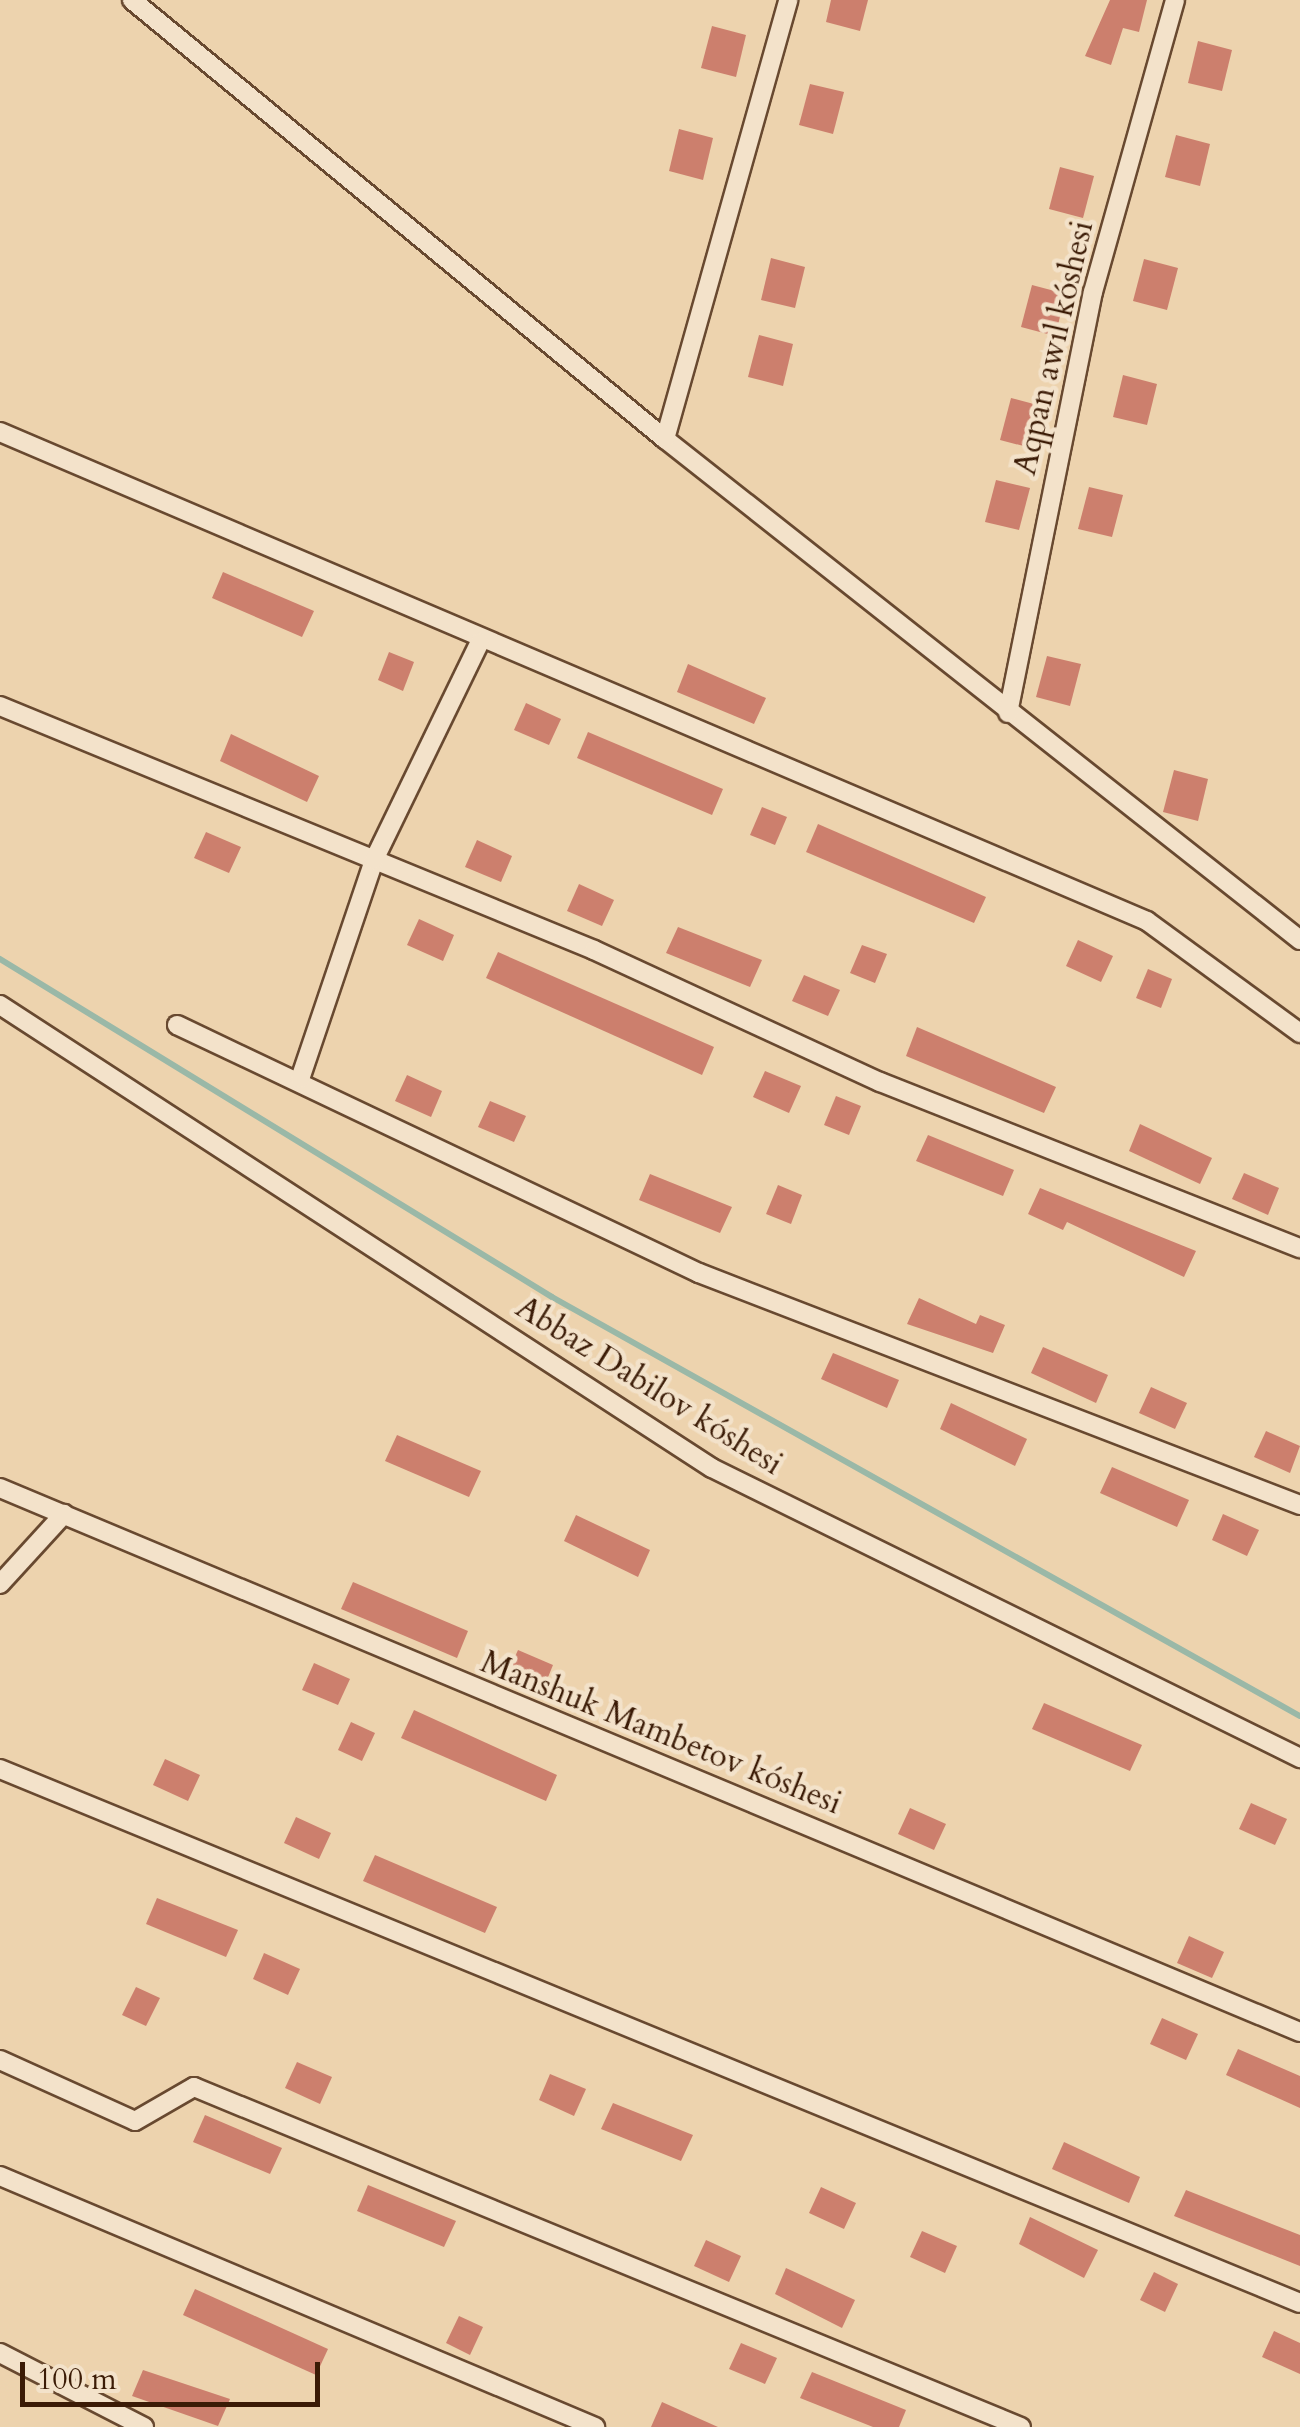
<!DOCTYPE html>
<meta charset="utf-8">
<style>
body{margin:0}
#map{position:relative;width:1300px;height:2427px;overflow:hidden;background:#edd3ae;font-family:Cardo,serif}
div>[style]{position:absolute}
.stream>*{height:6px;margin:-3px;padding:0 3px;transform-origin:3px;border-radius:3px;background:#9ab8a7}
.building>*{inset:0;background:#cc7f6d}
.roads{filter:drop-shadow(2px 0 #684930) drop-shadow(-2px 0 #684930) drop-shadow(0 2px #684930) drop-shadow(0 -2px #684930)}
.minor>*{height:18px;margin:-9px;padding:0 9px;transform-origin:9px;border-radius:9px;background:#f3e2ca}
span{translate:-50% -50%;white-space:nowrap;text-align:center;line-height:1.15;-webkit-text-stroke:9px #f3e2ca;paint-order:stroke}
.street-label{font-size:32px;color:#3b1b06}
.scale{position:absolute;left:20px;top:2362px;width:300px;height:45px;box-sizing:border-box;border:5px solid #3b1b06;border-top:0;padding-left:12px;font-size:30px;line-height:35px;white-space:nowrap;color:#3b1b06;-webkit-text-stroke:8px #f3e2ca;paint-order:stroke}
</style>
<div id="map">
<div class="stream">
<i style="left:0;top:959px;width:647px;rotate:31.48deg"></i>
<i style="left:552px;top:1297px;width:857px;rotate:29.26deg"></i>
</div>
<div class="building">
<i style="clip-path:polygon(831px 0,868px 0,860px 31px,826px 22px)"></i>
<i style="clip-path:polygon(1110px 0,1147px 0,1139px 32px,1123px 28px,1111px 65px,1085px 56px)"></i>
<i style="clip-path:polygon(712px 26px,746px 35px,736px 77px,701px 68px)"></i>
<i style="clip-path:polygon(1198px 41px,1232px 50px,1222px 91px,1188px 83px)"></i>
<i style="clip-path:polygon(810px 84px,844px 92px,833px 134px,799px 125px)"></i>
<i style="clip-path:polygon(679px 129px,713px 138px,703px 180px,669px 171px)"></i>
<i style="clip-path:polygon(1176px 135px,1210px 144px,1200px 186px,1165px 177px)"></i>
<i style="clip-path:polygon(1060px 167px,1094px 176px,1083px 218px,1049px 209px)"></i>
<i style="clip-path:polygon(771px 258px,805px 267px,795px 308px,761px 300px)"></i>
<i style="clip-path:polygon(1144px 259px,1178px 268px,1167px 310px,1133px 301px)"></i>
<i style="clip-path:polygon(1032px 285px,1066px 294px,1055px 336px,1021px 327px)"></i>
<i style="clip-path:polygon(759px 335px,793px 344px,783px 386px,748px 377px)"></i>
<i style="clip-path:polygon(1123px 375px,1157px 384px,1147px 425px,1113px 417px)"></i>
<i style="clip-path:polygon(1011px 398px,1045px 407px,1035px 449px,1000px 440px)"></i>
<i style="clip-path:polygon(996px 480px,1030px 488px,1019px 530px,985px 522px)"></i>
<i style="clip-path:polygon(1089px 487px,1123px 495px,1112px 537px,1078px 529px)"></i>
<i style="clip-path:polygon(223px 572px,314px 611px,302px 637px,212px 598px)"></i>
<i style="clip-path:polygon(389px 652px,414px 662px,403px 691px,378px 680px)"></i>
<i style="clip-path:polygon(1047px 656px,1081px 664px,1070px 706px,1036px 697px)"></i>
<i style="clip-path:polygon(688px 664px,766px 698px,754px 724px,677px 692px)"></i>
<i style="clip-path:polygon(526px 703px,561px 719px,549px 745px,514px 730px)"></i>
<i style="clip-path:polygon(588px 732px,723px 789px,712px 815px,577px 758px)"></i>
<i style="clip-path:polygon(231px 734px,319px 776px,307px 802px,220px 761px)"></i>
<i style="clip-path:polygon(1174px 770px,1208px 779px,1198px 821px,1163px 812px)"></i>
<i style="clip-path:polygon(762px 807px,787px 817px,775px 845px,750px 835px)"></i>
<i style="clip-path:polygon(818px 824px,986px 897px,974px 923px,806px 852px)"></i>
<i style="clip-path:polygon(206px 832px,241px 847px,229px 873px,194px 858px)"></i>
<i style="clip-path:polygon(477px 840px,512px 856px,501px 882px,465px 867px)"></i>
<i style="clip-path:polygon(579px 884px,614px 900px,602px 926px,567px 911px)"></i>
<i style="clip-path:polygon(419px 919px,454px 935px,443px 961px,407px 945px)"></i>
<i style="clip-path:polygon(678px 927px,762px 960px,750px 987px,666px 953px)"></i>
<i style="clip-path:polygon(1078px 940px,1113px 956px,1101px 982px,1066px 966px)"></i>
<i style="clip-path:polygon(862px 945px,887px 954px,875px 983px,850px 973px)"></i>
<i style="clip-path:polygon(498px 952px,714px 1047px,702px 1075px,486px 978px)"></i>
<i style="clip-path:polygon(1148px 969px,1172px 979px,1161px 1008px,1136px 998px)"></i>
<i style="clip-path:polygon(804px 975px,840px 990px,828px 1016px,792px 1001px)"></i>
<i style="clip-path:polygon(917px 1027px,1056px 1087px,1044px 1113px,906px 1056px)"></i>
<i style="clip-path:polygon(765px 1071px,801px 1086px,789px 1113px,753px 1097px)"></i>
<i style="clip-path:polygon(407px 1075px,442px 1091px,431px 1117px,395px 1101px)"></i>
<i style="clip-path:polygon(836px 1096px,861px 1106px,849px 1135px,824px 1125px)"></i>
<i style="clip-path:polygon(490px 1101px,526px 1116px,514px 1142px,478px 1127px)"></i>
<i style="clip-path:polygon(1140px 1124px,1212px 1158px,1200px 1184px,1129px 1151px)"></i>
<i style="clip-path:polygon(928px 1135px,1014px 1170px,1003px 1196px,916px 1161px)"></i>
<i style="clip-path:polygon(1244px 1173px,1279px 1188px,1268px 1215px,1232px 1199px)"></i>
<i style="clip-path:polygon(650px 1174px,732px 1207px,720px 1233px,639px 1200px)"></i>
<i style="clip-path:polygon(778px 1185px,802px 1195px,791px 1224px,766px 1214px)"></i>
<i style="clip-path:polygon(1040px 1188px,1196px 1251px,1184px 1277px,1067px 1222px,1063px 1230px,1028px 1214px)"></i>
<i style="clip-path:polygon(919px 1298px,976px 1324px,980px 1315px,1005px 1325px,993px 1353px,907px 1324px)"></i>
<i style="clip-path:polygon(1043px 1347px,1108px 1375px,1096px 1403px,1031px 1373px)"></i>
<i style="clip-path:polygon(833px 1353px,899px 1380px,887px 1408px,821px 1379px)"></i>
<i style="clip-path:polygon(1151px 1387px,1187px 1403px,1175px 1429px,1139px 1413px)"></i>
<i style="clip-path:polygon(951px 1403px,1027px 1439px,1015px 1466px,940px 1429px)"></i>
<i style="clip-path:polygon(1266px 1431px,1300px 1446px,1290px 1473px,1254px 1457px)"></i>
<i style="clip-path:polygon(397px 1435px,481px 1471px,469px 1497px,385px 1461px)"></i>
<i style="clip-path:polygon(1112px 1467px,1189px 1500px,1177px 1527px,1100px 1493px)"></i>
<i style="clip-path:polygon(1223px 1514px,1259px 1530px,1247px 1556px,1212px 1540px)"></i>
<i style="clip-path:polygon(576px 1515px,650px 1550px,638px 1577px,564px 1541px)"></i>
<i style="clip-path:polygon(353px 1582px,468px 1631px,457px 1658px,341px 1609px)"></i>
<i style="clip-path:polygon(518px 1650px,553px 1665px,542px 1692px,506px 1676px)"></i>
<i style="clip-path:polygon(314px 1663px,350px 1679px,338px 1705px,302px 1690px)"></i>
<i style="clip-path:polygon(1044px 1703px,1142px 1745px,1130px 1771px,1032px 1729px)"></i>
<i style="clip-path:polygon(414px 1710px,557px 1775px,546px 1801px,401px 1738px)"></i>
<i style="clip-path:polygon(351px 1722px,375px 1733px,362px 1761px,338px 1750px)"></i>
<i style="clip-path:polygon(165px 1759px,200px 1775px,188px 1801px,153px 1785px)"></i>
<i style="clip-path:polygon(1251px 1803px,1287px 1819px,1275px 1845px,1239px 1829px)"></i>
<i style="clip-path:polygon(910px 1808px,946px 1824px,934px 1850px,898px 1834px)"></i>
<i style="clip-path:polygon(296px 1817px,331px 1833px,319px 1859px,284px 1843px)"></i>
<i style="clip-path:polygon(375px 1855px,497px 1907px,485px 1933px,363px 1881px)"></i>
<i style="clip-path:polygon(157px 1898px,238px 1930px,226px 1957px,146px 1924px)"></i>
<i style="clip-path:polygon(1189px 1936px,1224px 1952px,1212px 1978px,1177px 1963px)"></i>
<i style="clip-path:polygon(264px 1953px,300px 1969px,288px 1995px,253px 1979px)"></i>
<i style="clip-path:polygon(136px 1987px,160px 1998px,146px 2026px,122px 2015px)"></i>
<i style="clip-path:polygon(1162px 2018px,1198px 2034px,1186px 2060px,1150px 2044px)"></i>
<i style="clip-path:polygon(1238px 2049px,1300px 2076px,1300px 2108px,1226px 2075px)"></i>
<i style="clip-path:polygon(297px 2062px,332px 2077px,320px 2104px,285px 2088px)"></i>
<i style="clip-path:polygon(550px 2074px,586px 2089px,574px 2116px,539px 2100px)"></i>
<i style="clip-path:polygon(613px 2103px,693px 2135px,681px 2161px,601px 2129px)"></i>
<i style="clip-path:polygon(205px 2115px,282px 2148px,270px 2174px,193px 2142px)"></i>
<i style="clip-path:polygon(1064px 2142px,1140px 2177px,1129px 2203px,1052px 2169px)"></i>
<i style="clip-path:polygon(368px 2185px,456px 2221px,444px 2247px,357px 2211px)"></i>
<i style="clip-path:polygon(821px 2187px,856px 2203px,844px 2229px,809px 2213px)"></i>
<i style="clip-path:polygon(1186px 2190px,1300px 2235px,1300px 2266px,1174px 2216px)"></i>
<i style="clip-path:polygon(1030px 2217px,1098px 2250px,1084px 2278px,1019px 2244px)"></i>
<i style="clip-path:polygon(922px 2231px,957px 2246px,945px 2273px,910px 2257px)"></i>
<i style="clip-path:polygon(706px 2240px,741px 2256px,729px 2282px,694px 2266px)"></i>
<i style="clip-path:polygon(786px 2268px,855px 2300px,842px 2328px,775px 2294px)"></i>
<i style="clip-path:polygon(1154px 2272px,1178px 2284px,1165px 2312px,1140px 2300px)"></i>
<i style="clip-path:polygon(195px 2289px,328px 2349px,316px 2375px,183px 2315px)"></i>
<i style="clip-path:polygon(459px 2316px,483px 2327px,470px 2355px,446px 2343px)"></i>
<i style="clip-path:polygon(1274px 2331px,1300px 2343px,1300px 2374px,1262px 2357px)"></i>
<i style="clip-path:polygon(741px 2343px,777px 2358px,765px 2384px,729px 2369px)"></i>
<i style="clip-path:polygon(143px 2370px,230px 2399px,218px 2426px,132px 2396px)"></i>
<i style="clip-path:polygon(812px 2372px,906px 2410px,899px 2427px,873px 2427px,800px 2398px)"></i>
<i style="clip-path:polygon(662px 2402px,718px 2427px,651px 2427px)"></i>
</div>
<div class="roads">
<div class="minor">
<i style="left:132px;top:0;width:691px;rotate:39.48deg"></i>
<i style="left:665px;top:439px;width:809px;rotate:38.27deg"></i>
<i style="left:0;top:432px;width:1247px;rotate:23.09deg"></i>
<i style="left:1147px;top:921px;width:190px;rotate:36.2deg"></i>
<i style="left:665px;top:439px;width:456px;rotate:-74.3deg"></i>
<i style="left:0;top:706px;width:642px;rotate:22.33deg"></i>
<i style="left:594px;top:950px;width:315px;rotate:24.8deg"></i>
<i style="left:880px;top:1082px;width:452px;rotate:21.6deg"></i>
<i style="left:1008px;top:713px;width:429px;rotate:-78.6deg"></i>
<i style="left:1093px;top:292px;width:303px;rotate:-74.3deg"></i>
<i style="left:0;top:1005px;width:849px;rotate:33.04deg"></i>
<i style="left:712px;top:1468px;width:656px;rotate:26.25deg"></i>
<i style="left:177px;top:1025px;width:578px;rotate:25.41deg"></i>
<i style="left:699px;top:1273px;width:644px;rotate:21.11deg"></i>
<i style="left:300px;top:1079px;width:231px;rotate:-71.3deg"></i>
<i style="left:374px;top:860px;width:242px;rotate:-64.1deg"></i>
<i style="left:0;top:1488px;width:1409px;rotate:22.71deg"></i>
<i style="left:0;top:1584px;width:95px;rotate:-47.6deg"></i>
<i style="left:0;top:1769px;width:1405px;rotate:22.33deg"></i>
<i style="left:0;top:2060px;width:148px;rotate:24.3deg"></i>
<i style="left:135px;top:2121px;width:68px;rotate:-30deg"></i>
<i style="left:194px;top:2087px;width:894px;rotate:22.35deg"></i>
<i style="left:0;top:2176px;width:646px;rotate:22.87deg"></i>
<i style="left:0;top:2353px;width:162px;rotate:27.2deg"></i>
</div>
</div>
<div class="street-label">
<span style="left:1054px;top:348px;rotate:-77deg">Aqpan awıl kóshesi</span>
<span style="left:649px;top:1386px;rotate:32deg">Abbaz Dabilov kóshesi</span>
<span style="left:661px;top:1733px;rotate:22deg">Manshuk Mambetov kóshesi</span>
</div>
<div class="scale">100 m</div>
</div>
